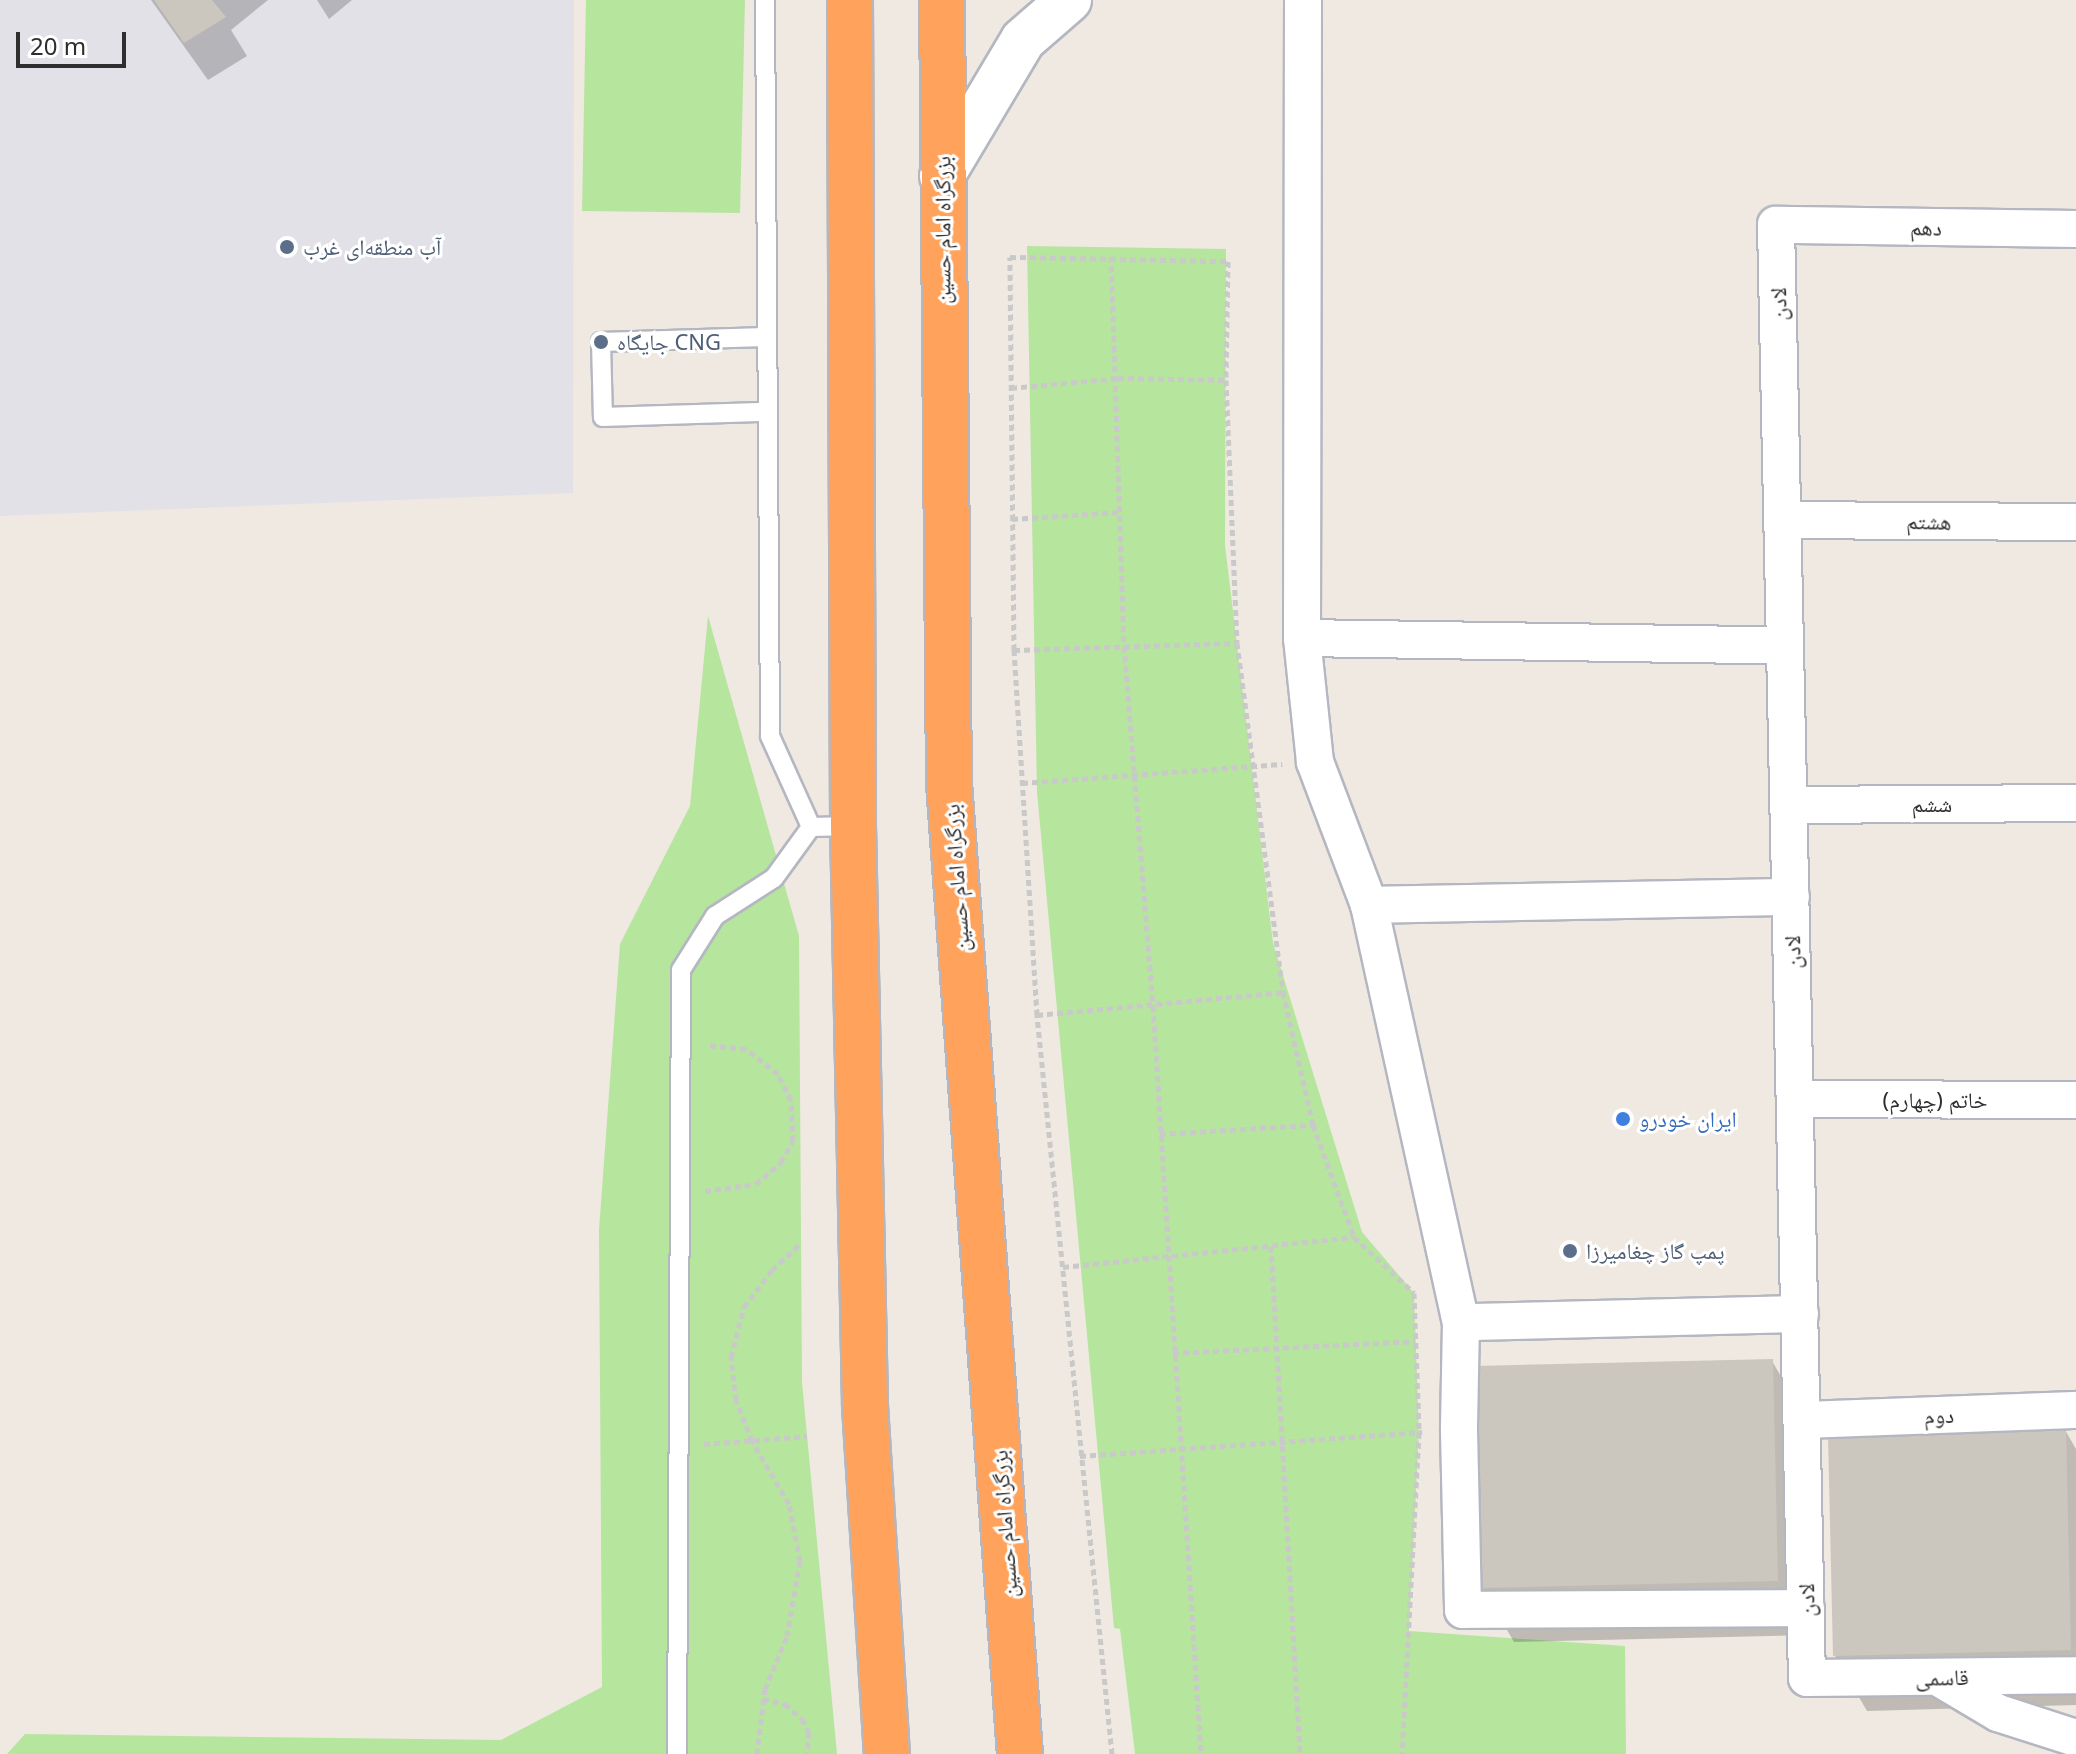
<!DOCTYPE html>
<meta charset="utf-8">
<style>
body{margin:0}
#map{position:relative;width:2076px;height:1754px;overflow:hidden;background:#efe9e1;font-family:"Noto Sans","Noto Naskh Arabic",sans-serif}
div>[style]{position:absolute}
.industrial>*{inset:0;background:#e3e1e8}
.green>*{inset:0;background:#b6e59e}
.shadow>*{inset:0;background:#0003}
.building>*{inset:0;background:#cbc7bf}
.path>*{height:5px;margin-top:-2.5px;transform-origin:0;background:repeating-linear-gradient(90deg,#c9c9c9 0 6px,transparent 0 10px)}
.roads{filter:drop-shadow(2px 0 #b4b7c1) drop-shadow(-2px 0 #b4b7c1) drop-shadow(0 2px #b4b7c1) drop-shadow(0 -2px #b4b7c1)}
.lane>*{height:18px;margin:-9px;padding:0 9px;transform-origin:9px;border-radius:9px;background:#fff}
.street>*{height:36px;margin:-18px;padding:0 18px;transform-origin:18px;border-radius:18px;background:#fff}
.secondary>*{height:44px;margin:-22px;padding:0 22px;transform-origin:22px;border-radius:22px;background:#fff}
.highway>*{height:44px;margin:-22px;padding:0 22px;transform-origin:22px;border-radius:22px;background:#ffa35c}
.dots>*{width:22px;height:22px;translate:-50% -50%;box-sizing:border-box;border:4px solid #fff;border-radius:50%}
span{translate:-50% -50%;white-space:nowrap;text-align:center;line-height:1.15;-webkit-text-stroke:6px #fff;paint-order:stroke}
.street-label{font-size:22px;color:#2e2e2e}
.service-label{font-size:22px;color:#4e5e75}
.left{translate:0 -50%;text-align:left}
.shop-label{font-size:22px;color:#366cbe}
.scale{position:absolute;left:16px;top:32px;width:110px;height:36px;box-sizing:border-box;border:4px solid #2e2e2e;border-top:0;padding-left:10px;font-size:24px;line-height:28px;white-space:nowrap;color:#2e2e2e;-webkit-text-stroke:6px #fff;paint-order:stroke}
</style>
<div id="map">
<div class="industrial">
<i style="clip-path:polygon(0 0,574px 0,573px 493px,0 516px)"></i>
</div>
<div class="green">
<i style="clip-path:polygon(586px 0,745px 0,740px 213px,582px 211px)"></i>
<i style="clip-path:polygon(1027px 246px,1226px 249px,1225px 545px,1273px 943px,1362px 1232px,1414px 1293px,1419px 1432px,1409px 1631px,1625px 1646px,1626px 1754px,1135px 1754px,1120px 1629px,1114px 1628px,1037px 792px)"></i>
<i style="clip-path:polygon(708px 616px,799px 936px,802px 1382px,837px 1754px,7px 1754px,25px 1734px,501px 1740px,602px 1687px,599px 1230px,620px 944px,690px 806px)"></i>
</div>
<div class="shadow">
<i style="clip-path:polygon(151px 0,268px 0,231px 30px,247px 56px,208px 80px)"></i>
<i style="clip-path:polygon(317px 0,352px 0,329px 19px)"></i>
<i style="clip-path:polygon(1772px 1361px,1804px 1416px,1808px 1635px,1514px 1642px,1482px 1587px)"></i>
<i style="clip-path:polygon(2065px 1430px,2076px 1449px,2076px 1705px,1867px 1711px,1835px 1656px)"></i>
</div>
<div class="building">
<i style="clip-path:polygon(154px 0,212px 0,226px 17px,184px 43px)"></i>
<i style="clip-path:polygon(1773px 1359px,1778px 1581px,1480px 1588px,1476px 1366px)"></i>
<i style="clip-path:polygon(2066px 1428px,2071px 1650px,1833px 1656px,1828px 1435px)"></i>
</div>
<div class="path">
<i style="left:1111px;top:256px;width:390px;rotate:88.1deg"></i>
<i style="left:1124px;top:646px;width:361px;rotate:85.4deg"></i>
<i style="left:1153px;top:1006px;width:750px;rotate:86.33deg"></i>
<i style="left:1011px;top:388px;width:107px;rotate:-5.3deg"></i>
<i style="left:1118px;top:378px;width:108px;rotate:1.1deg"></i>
<i style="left:1012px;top:519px;width:108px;rotate:-3.7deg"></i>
<i style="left:1014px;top:650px;width:223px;rotate:-1.8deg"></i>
<i style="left:1022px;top:783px;width:261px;rotate:-4.2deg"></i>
<i style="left:1037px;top:1015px;width:247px;rotate:-5.3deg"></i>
<i style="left:1160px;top:1134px;width:153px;rotate:-3.4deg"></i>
<i style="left:705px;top:1191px;width:51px;rotate:-7.8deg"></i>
<i style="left:756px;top:1184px;width:33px;rotate:-41deg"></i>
<i style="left:781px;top:1162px;width:24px;rotate:-60deg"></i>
<i style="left:793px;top:1141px;width:41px;rotate:-92.8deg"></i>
<i style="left:791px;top:1100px;width:29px;rotate:-117deg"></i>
<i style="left:778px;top:1074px;width:41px;rotate:-142deg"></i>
<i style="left:746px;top:1049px;width:40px;rotate:-174.3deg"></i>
<i style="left:1271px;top:1246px;width:509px;rotate:86.73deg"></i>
<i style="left:1063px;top:1267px;width:293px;rotate:-5.9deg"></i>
<i style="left:1173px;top:1353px;width:242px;rotate:-2.8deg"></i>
<i style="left:704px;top:1444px;width:103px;rotate:-4.4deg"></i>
<i style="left:1080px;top:1456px;width:343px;rotate:-4deg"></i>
<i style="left:763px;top:1699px;width:23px;rotate:13deg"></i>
<i style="left:785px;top:1704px;width:23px;rotate:41deg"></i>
<i style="left:802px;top:1719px;width:15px;rotate:62deg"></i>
<i style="left:809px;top:1732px;width:22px;rotate:95deg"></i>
<i style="left:757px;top:1754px;width:65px;rotate:-83deg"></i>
<i style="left:765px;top:1689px;width:57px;rotate:-67.5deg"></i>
<i style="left:787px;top:1636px;width:76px;rotate:-80.2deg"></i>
<i style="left:800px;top:1561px;width:58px;rotate:-100.9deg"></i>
<i style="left:789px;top:1504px;width:73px;rotate:-120.4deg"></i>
<i style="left:752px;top:1441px;width:44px;rotate:-111.3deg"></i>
<i style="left:736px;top:1400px;width:43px;rotate:-96.6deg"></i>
<i style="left:731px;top:1357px;width:52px;rotate:-75.4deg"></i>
<i style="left:744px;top:1307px;width:46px;rotate:-52.9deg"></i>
<i style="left:772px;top:1270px;width:40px;rotate:-43deg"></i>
<i style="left:1112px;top:1754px;width:743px;rotate:-95.8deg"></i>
<i style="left:1037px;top:1015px;width:366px;rotate:-93.6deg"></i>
<i style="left:1014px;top:650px;width:393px;rotate:-90.6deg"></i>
<i style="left:1010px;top:257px;width:218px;rotate:1.1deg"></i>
<i style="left:1228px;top:261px;width:119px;rotate:91deg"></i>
<i style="left:1226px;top:380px;width:263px;rotate:87.6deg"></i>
<i style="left:1237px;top:643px;width:352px;rotate:82.5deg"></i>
<i style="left:1283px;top:992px;width:136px;rotate:77.3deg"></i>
<i style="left:1313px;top:1125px;width:119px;rotate:69.9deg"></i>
<i style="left:1354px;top:1237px;width:82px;rotate:43deg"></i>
<i style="left:1414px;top:1293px;width:139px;rotate:87.9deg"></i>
<i style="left:1419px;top:1432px;width:322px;rotate:93deg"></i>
</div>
<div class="roads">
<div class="lane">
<i style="left:765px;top:0;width:736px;rotate:89.61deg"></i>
<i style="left:770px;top:736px;width:100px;rotate:65.7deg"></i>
<i style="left:765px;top:337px;width:164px;rotate:178.3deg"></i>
<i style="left:601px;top:342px;width:75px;rotate:88.5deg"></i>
<i style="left:603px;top:417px;width:163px;rotate:-1.8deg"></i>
<i style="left:677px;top:1754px;width:784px;rotate:-89.71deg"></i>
<i style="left:681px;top:970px;width:64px;rotate:-57.8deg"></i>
<i style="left:715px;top:916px;width:70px;rotate:-32.8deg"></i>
<i style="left:774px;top:878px;width:63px;rotate:-54deg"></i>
<i style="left:811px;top:827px;width:42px;rotate:-1.4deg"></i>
</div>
<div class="street">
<i style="left:1303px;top:0;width:638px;rotate:90.09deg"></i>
<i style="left:1302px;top:638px;width:125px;rotate:84deg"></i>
<i style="left:1315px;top:762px;width:153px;rotate:69.3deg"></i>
<i style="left:1369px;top:905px;width:427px;rotate:77.6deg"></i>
<i style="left:2076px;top:229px;width:300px;rotate:-179.2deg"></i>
<i style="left:1776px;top:225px;width:1453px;rotate:88.78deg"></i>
<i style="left:1807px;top:1678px;width:269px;rotate:-0.6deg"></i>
<i style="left:1782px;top:520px;width:294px;rotate:0.4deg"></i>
<i style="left:1302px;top:638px;width:483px;rotate:0.9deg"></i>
<i style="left:1789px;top:805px;width:287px;rotate:-0.4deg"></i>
<i style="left:1369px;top:905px;width:422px;rotate:-1.1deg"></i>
<i style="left:1795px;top:1099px;width:281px;rotate:0.2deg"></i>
<i style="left:1800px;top:1314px;width:339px;rotate:178.6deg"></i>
<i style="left:1461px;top:1322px;width:109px;rotate:91.1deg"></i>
<i style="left:1459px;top:1431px;width:179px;rotate:88.7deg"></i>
<i style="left:1463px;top:1610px;width:343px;rotate:-0.3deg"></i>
<i style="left:1802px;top:1420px;width:274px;rotate:-2.1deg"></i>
<i style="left:1939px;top:1678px;width:69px;rotate:30.7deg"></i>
<i style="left:1998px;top:1713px;width:82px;rotate:17.8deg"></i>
</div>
<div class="secondary">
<i style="left:942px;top:176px;width:158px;rotate:-59.2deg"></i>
<i style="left:1023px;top:40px;width:61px;rotate:-41deg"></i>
</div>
<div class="highway">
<i style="left:850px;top:0;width:826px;rotate:89.79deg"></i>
<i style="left:853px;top:826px;width:580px;rotate:88.81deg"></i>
<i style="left:865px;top:1406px;width:349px;rotate:86.4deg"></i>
<i style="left:942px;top:0;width:783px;rotate:89.49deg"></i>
<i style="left:949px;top:783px;width:974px;rotate:85.82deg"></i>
</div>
</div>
<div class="dots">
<i style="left:287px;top:247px;background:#5c6f8a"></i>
<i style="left:601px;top:342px;background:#5c6f8a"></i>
<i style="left:1623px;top:1119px;background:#3f7fe0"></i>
<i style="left:1570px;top:1251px;background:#5c6f8a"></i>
</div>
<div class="street-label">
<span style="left:1926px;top:227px;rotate:1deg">دهم</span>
<span style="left:942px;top:230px;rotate:-90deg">بزرگراه امام حسین</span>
<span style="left:1778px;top:304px;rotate:-91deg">لادن</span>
<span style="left:1929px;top:521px;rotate:1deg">هشتم</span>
<span style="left:1932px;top:804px">ششم</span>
<span style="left:956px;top:878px;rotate:-94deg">بزرگراه امام حسین</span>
<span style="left:1792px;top:952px;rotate:-91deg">لادن</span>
<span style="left:1935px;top:1100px">خاتم (چهارم)</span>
<span style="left:1939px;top:1415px;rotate:-2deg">دوم</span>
<span style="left:1004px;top:1524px;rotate:-94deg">بزرگراه امام حسین</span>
<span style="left:1806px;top:1600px;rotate:-91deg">لادن</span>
<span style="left:1942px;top:1677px;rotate:-1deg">قاسمی</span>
</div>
<div class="service-label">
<span class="left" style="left:303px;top:247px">آب منطقه‌ای غرب</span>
<span class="left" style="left:617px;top:342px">جایگاه CNG</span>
<span class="left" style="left:1586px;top:1251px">پمپ گاز چغامیرزا</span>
</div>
<div class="shop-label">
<span class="left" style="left:1639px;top:1119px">ایران خودرو</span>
</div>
<div class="scale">20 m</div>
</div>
